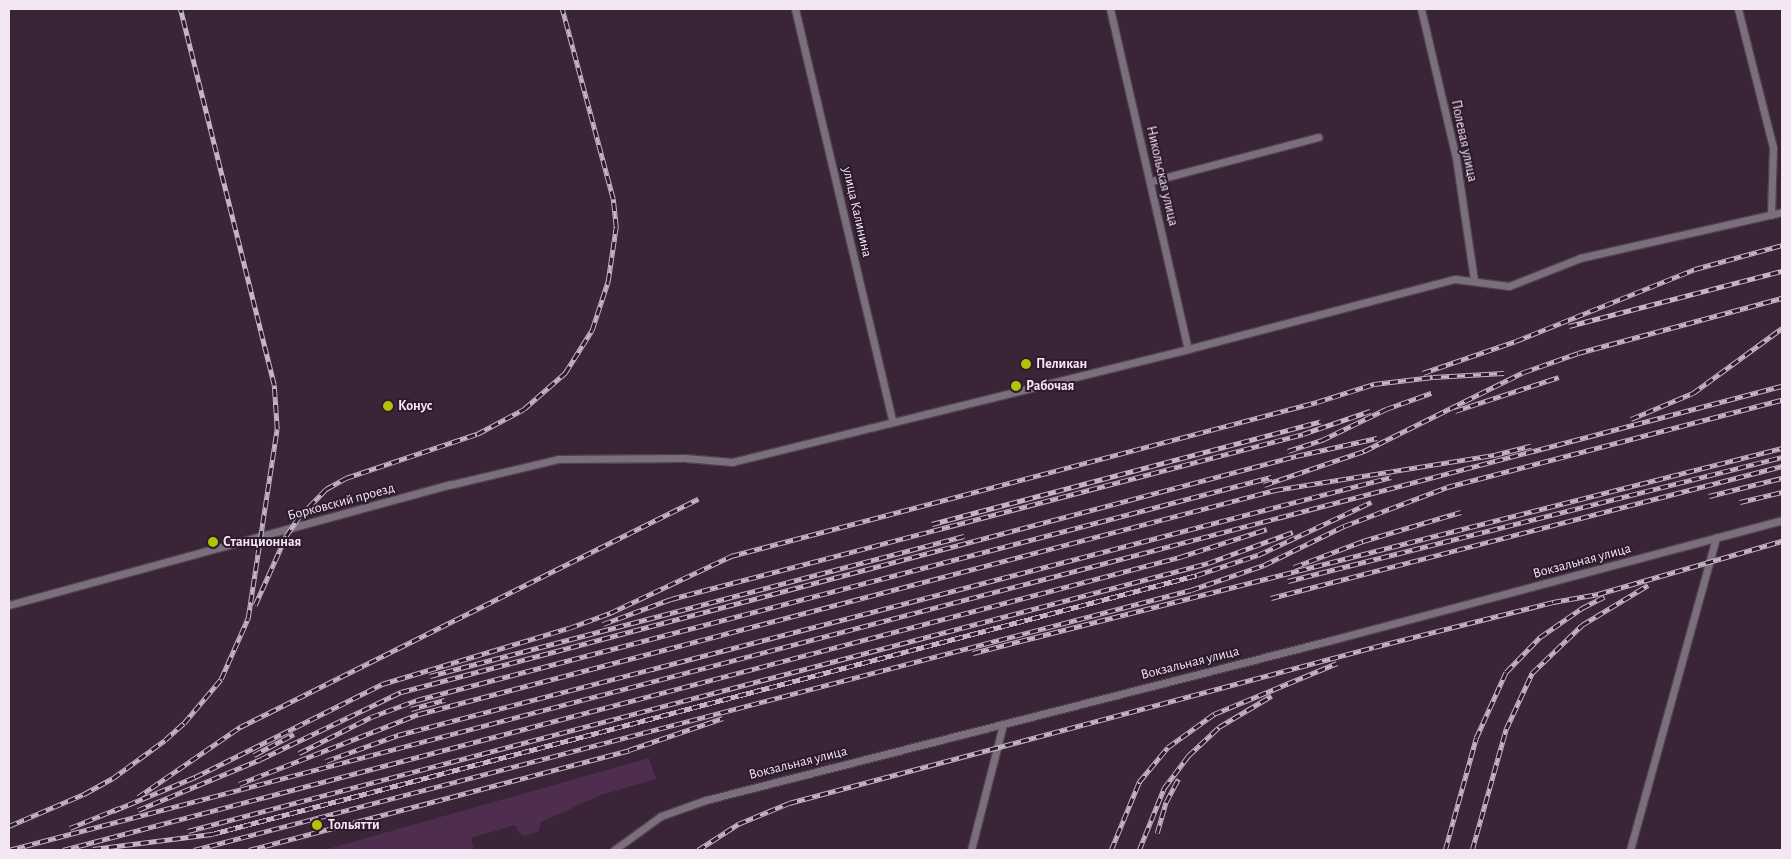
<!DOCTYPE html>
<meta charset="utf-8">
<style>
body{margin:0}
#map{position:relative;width:1791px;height:859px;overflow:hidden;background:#392438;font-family:"Alegreya Sans",sans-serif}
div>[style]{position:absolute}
.green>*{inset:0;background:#4e2d4e}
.roads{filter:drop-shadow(1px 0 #533f52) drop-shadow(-1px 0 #533f52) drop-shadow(0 1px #533f52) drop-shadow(0 -1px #533f52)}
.street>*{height:7px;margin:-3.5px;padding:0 3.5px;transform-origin:3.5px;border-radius:3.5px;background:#7a6f7a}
.rail>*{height:4.5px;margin-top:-2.25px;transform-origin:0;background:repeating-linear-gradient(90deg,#2e1a2e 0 8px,#c4b4c3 0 16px);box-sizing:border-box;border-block:1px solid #c4b4c3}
.dots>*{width:14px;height:14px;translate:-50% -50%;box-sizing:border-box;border:2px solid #2e1a2e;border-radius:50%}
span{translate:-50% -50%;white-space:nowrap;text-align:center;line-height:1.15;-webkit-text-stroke:4px #2e1a2e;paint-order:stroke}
.street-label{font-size:14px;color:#f4e6f3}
.poi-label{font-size:14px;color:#f4e6f3;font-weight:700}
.left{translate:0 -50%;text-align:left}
.frame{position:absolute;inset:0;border:10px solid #f4e6f3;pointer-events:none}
</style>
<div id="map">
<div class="green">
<i style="clip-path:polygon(649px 758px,656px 779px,601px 795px,541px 822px,539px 831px,525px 836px,519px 833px,515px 825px,471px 838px,474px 850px,324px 850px)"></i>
</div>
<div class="roads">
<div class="street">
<i style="left:795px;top:9px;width:424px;rotate:76.7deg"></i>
<i style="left:1110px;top:9px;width:349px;rotate:77.1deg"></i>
<i style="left:1421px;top:9px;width:153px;rotate:76.8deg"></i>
<i style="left:1456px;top:158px;width:123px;rotate:81.6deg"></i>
<i style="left:1738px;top:9px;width:142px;rotate:75.8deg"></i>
<i style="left:1773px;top:147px;width:68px;rotate:91.7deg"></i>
<i style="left:1152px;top:181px;width:172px;rotate:-14.8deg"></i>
<i style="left:9px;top:605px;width:456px;rotate:-15.3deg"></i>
<i style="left:449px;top:485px;width:112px;rotate:-13.4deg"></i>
<i style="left:558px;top:459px;width:127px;rotate:-0.5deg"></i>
<i style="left:685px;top:458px;width:47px;rotate:4.9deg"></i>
<i style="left:732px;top:462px;width:470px;rotate:-13.9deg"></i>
<i style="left:1188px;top:349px;width:276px;rotate:-14.7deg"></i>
<i style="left:1455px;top:279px;width:54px;rotate:7.4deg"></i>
<i style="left:1509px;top:286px;width:76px;rotate:-21.5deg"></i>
<i style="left:1580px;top:258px;width:207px;rotate:-12.8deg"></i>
<i style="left:614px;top:850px;width:58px;rotate:-35.9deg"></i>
<i style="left:661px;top:816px;width:48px;rotate:-19.6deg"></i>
<i style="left:706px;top:800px;width:642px;rotate:-14.34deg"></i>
<i style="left:1328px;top:641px;width:470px;rotate:-14.9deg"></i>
<i style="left:971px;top:850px;width:130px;rotate:-75.7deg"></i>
<i style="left:1630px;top:850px;width:324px;rotate:-74.6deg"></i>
</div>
</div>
<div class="rail">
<i style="left:1569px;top:326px;width:220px;rotate:-14.5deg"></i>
<i style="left:1423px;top:373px;width:98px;rotate:-19deg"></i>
<i style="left:1516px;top:341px;width:193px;rotate:-21.9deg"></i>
<i style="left:1695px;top:269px;width:90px;rotate:-15.4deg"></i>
<i style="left:1455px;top:411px;width:109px;rotate:-18.1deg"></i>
<i style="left:1631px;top:419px;width:67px;rotate:-22.8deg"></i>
<i style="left:1693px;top:393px;width:110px;rotate:-36.1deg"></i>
<i style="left:1288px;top:451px;width:36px;rotate:-18deg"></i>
<i style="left:1322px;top:440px;width:71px;rotate:-25.8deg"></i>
<i style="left:1386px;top:409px;width:48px;rotate:-19.6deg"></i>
<i style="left:1264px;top:485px;width:106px;rotate:-18.8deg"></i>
<i style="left:1364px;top:451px;width:178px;rotate:-26.3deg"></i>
<i style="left:1524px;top:372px;width:57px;rotate:-19.4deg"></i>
<i style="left:1578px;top:353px;width:211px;rotate:-15.1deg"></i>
<i style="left:1709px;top:496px;width:75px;rotate:-13.9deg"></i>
<i style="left:1740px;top:502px;width:43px;rotate:-13.4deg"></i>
<i style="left:932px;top:524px;width:402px;rotate:-14.8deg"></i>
<i style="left:1294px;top:567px;width:74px;rotate:-20.6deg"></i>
<i style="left:1363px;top:541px;width:102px;rotate:-16.5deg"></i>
<i style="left:1288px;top:581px;width:509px;rotate:-14.09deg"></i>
<i style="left:1271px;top:598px;width:528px;rotate:-14.48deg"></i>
<i style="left:255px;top:605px;width:76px;rotate:-65.8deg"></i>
<i style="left:286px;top:536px;width:22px;rotate:-56deg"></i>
<i style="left:298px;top:518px;width:40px;rotate:-46deg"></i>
<i style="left:326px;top:489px;width:23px;rotate:-29deg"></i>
<i style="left:346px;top:478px;width:138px;rotate:-18.6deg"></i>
<i style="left:477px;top:434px;width:53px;rotate:-28deg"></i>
<i style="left:524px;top:409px;width:55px;rotate:-41.3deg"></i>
<i style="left:565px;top:373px;width:51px;rotate:-57.9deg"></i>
<i style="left:592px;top:330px;width:52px;rotate:-71.9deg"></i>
<i style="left:608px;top:281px;width:55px;rotate:-81.6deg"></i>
<i style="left:616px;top:227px;width:28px;rotate:-96deg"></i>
<i style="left:613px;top:199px;width:197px;rotate:-105deg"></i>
<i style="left:603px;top:624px;width:72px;rotate:-20.2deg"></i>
<i style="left:671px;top:599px;width:653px;rotate:-14.63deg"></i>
<i style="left:1303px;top:434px;width:71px;rotate:-18.9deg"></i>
<i style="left:973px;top:653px;width:835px;rotate:-14.22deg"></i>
<i style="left:430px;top:676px;width:552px;rotate:-14.69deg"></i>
<i style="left:411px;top:709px;width:35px;rotate:-15deg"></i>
<i style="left:299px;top:753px;width:80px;rotate:-26.6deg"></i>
<i style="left:371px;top:717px;width:49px;rotate:-20.3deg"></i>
<i style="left:417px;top:700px;width:883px;rotate:-14.63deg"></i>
<i style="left:254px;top:755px;width:45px;rotate:-27.7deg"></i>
<i style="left:326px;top:761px;width:77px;rotate:-19.9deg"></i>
<i style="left:398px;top:735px;width:1026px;rotate:-14.56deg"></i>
<i style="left:239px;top:784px;width:193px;rotate:-21.3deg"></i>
<i style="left:419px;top:714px;width:885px;rotate:-14.66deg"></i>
<i style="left:1275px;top:490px;width:222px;rotate:-9.1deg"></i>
<i style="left:1494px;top:455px;width:38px;rotate:-14deg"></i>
<i style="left:138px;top:797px;width:124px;rotate:-34.5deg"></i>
<i style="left:240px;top:727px;width:512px;rotate:-26.46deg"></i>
<i style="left:138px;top:810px;width:133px;rotate:-22.5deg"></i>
<i style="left:261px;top:759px;width:155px;rotate:-25.6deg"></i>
<i style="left:401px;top:692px;width:926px;rotate:-14.77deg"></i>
<i style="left:1296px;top:456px;width:83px;rotate:-12.5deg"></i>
<i style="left:113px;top:811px;width:89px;rotate:-22.5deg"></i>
<i style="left:195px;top:777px;width:209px;rotate:-26.4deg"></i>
<i style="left:382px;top:684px;width:195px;rotate:-16.7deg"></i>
<i style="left:569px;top:628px;width:44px;rotate:-20.1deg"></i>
<i style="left:610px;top:613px;width:134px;rotate:-25.2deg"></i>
<i style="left:731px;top:556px;width:606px;rotate:-14.72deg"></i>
<i style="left:1317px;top:402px;width:60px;rotate:-17.5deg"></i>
<i style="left:1374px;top:384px;width:59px;rotate:-6.8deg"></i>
<i style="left:1433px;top:377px;width:71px;rotate:-3.2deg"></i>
<i style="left:9px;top:826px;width:82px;rotate:-23.1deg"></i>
<i style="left:84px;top:794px;width:33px;rotate:-29deg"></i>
<i style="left:113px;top:778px;width:64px;rotate:-36.2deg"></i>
<i style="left:165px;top:740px;width:25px;rotate:-42deg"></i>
<i style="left:184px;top:723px;width:57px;rotate:-49.9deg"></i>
<i style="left:221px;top:679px;width:67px;rotate:-66.1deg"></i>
<i style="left:248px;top:618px;width:191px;rotate:-81.3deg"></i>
<i style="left:277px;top:429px;width:44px;rotate:-93.9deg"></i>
<i style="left:274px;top:385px;width:388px;rotate:-104deg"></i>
<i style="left:70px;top:828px;width:53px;rotate:-22.2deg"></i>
<i style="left:188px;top:831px;width:1055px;rotate:-14.72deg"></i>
<i style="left:1208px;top:563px;width:90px;rotate:-20deg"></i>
<i style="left:1157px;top:833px;width:32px;rotate:-74deg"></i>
<i style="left:1166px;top:802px;width:26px;rotate:-62deg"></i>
<i style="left:93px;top:849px;width:120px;rotate:-7.2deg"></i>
<i style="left:212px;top:834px;width:1018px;rotate:-14.73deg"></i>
<i style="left:1197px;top:575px;width:64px;rotate:-18.2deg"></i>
<i style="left:1258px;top:555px;width:125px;rotate:-25.1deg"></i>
<i style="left:9px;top:850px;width:1833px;rotate:-14.67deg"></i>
<i style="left:63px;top:850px;width:1155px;rotate:-14.7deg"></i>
<i style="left:1180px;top:557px;width:91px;rotate:-17.8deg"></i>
<i style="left:194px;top:850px;width:1030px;rotate:-14.62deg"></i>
<i style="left:1191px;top:590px;width:77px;rotate:-18.9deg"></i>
<i style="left:1264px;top:565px;width:89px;rotate:-26deg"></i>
<i style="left:1344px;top:526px;width:110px;rotate:-20.7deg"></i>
<i style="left:1447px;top:487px;width:346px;rotate:-14.6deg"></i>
<i style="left:249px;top:850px;width:393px;rotate:-14.7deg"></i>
<i style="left:629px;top:750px;width:99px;rotate:-18.8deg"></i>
<i style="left:698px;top:850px;width:48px;rotate:-33deg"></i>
<i style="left:738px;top:824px;width:55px;rotate:-22.4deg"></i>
<i style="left:789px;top:803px;width:605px;rotate:-14.93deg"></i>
<i style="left:1374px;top:647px;width:185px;rotate:-14.1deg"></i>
<i style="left:1553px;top:602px;width:46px;rotate:-10.1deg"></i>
<i style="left:1598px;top:594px;width:191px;rotate:-16.1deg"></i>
<i style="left:1111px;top:850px;width:74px;rotate:-67.6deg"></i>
<i style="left:1139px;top:782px;width:45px;rotate:-50.4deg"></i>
<i style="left:1168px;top:747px;width:57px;rotate:-35.7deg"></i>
<i style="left:1214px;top:714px;width:133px;rotate:-22.5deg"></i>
<i style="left:1139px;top:850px;width:67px;rotate:-68deg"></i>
<i style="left:1164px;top:788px;width:40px;rotate:-53deg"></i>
<i style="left:1188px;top:756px;width:42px;rotate:-43.1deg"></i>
<i style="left:1219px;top:727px;width:61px;rotate:-30.8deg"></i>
<i style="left:1445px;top:850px;width:116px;rotate:-74.5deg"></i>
<i style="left:1476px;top:738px;width:72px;rotate:-65.6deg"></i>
<i style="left:1506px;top:672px;width:49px;rotate:-45.8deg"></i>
<i style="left:1540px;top:637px;width:51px;rotate:-34.6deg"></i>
<i style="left:1582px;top:608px;width:25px;rotate:-27deg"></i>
<i style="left:1472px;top:850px;width:126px;rotate:-74.3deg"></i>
<i style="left:1506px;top:729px;width:62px;rotate:-65.1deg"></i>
<i style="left:1532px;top:673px;width:69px;rotate:-43.8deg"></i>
<i style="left:1582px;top:625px;width:77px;rotate:-31.2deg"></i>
</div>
<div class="dots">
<i style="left:1026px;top:364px;background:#afc504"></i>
<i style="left:1016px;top:386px;background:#afc504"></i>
<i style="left:388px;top:406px;background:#afc504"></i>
<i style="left:213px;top:542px;background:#afc504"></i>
<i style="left:317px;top:825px;background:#afc504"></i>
</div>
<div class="street-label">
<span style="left:1464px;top:141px;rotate:78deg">Полевая улица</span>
<span style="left:1162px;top:176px;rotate:77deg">Никольская улица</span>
<span style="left:857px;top:212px;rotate:77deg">улица Калинина</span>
<span style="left:341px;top:502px;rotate:-15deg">Борковский проезд</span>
<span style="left:1582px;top:561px;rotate:-15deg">Вокзальная улица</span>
<span style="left:1190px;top:663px;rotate:-14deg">Вокзальная улица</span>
<span style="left:798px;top:763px;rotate:-14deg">Вокзальная улица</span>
</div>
<div class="poi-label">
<span class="left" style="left:1036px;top:364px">Пеликан</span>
<span class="left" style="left:1026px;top:386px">Рабочая</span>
<span class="left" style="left:398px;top:406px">Конус</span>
<span class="left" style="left:223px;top:542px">Станционная</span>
<span class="left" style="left:328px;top:825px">Тольятти</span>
</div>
<div class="frame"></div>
</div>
